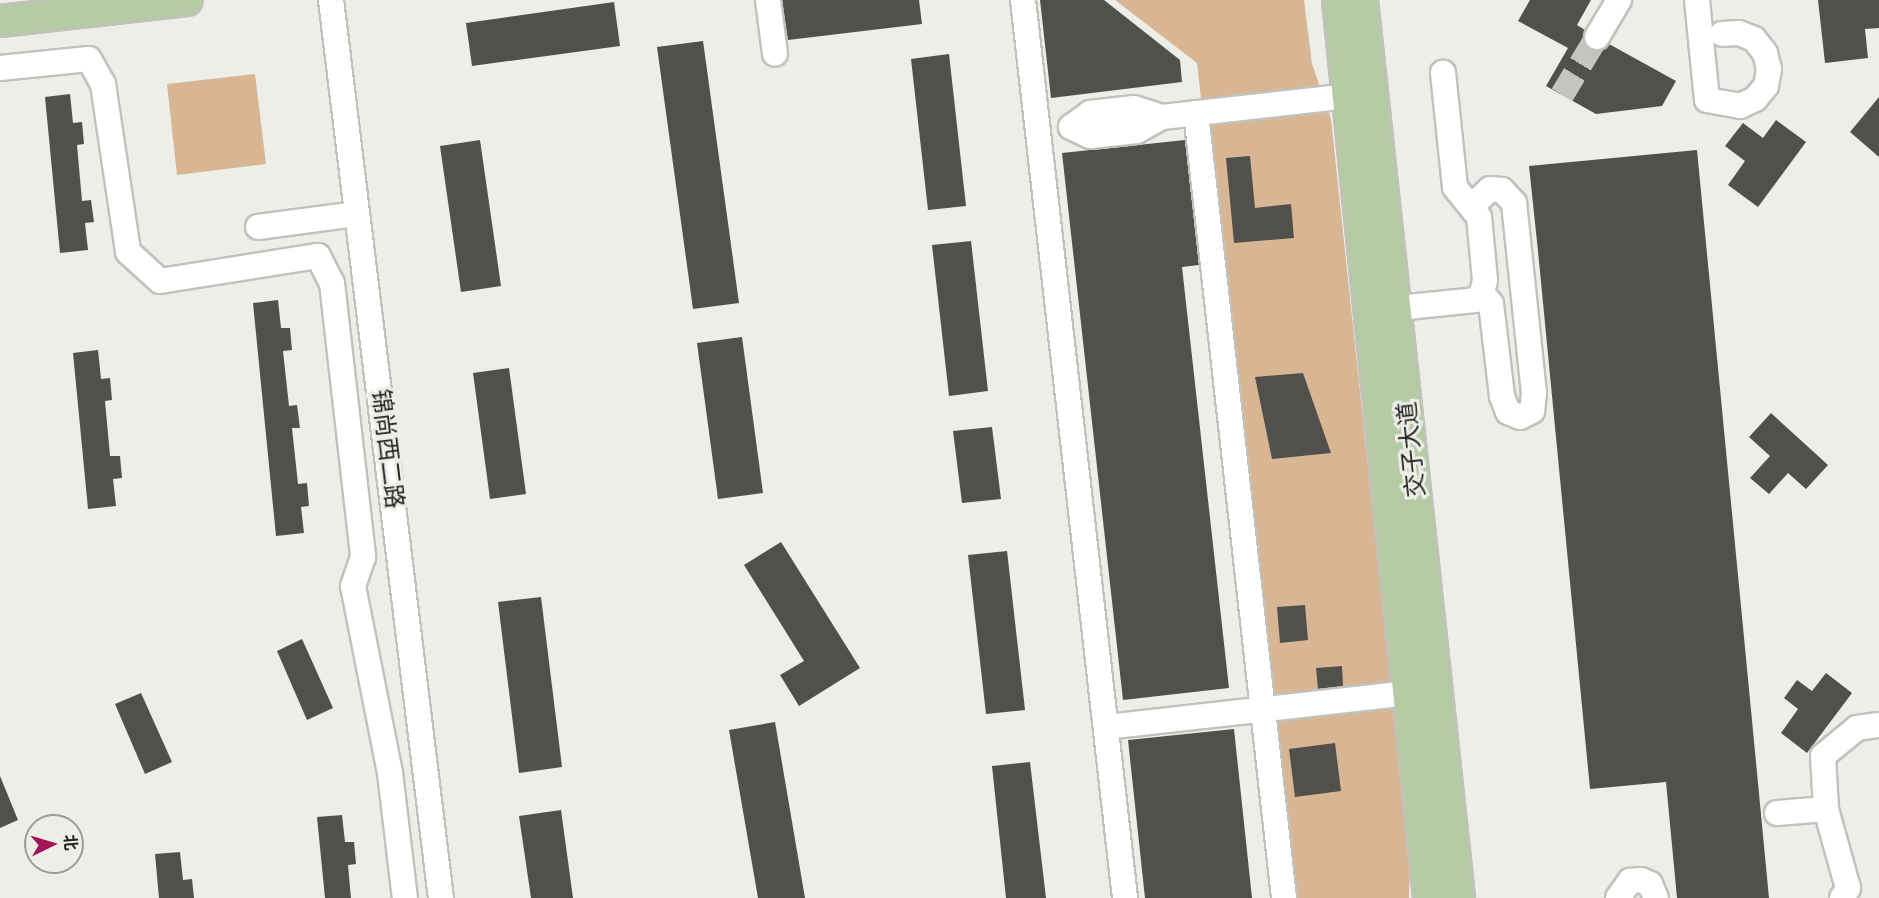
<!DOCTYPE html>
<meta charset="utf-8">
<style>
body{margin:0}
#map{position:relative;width:1879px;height:898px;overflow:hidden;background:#edeee8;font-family:"Alegreya Sans","Noto Sans SC",sans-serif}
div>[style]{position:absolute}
.green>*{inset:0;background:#d9b693}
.building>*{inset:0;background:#52504c}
.minor-tunnel>*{height:24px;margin-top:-12px;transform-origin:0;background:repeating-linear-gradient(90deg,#c5c5c0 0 24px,transparent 0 36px)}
.roads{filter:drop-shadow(2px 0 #c1c2bc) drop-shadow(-2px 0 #c1c2bc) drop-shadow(0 2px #c1c2bc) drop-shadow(0 -2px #c1c2bc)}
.minor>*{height:24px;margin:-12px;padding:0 12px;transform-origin:12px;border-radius:12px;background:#fff}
.major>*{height:30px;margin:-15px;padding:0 15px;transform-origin:15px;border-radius:15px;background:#b5caa5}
span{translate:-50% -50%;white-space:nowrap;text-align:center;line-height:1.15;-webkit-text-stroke:6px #edeee8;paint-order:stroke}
.street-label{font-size:24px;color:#232321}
.north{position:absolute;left:24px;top:814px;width:60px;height:60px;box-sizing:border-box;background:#edeee8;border:2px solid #9c9d98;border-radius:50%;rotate:85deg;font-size:16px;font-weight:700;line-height:24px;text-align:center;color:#232321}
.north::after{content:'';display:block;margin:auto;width:21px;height:27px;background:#a41355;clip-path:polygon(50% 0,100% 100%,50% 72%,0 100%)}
</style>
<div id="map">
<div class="green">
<i style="clip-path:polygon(1115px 0,1304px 0,1312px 64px,1331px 119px,1410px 862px,1409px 898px,1291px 898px,1197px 63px)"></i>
<i style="clip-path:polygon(255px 74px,266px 164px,177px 175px,167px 84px)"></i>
</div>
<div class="building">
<i style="clip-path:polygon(782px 0,919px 0,922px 24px,788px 40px)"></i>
<i style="clip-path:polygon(1040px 0,1104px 0,1180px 60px,1182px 82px,1051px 98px)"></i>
<i style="clip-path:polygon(1530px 0,1591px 0,1577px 25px,1585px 30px,1585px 44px,1597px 51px,1609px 44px,1676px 81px,1662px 106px,1596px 114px,1546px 86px,1568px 48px,1518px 21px)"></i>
<i style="clip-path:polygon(1818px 0,1879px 0,1879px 28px,1865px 29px,1868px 58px,1825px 63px)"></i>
<i style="clip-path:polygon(614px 2px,620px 46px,472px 66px,466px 23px)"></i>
<i style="clip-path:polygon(703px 41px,739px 303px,693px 309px,657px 47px)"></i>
<i style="clip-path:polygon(949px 54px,966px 206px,928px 210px,911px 59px)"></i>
<i style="clip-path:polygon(70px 94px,73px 123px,82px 122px,84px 144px,77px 145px,82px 201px,91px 200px,94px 222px,85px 223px,88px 250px,60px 253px,45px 97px)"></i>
<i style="clip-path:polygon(1879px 97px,1879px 157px,1850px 132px)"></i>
<i style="clip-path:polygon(1776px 120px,1806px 142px,1758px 207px,1728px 185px,1745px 161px,1725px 146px,1743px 123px,1763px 138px)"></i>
<i style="clip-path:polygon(480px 140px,501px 286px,461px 292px,440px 146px)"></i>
<i style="clip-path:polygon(1185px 140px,1199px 265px,1182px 267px,1229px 688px,1123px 700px,1062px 153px)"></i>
<i style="clip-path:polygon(1697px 150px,1751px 710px,1769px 898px,1677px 898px,1666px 782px,1590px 789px,1538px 251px,1529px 166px)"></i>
<i style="clip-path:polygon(1250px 156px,1255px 208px,1291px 204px,1294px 238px,1234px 243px,1226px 158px)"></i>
<i style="clip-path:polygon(971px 241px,988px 391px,949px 396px,932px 245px)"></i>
<i style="clip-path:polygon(278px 300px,281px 328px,290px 328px,292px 350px,283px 351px,289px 406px,297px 405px,300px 428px,292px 428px,298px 484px,307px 483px,309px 506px,301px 507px,304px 533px,276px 536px,253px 303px)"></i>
<i style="clip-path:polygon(742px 337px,763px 493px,718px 499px,697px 343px)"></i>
<i style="clip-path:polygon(98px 350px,101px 379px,110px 378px,112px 400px,105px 401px,110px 456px,120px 456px,122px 478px,113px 479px,116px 506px,88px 509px,73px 353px)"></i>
<i style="clip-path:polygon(509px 368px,526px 494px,490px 499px,473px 373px)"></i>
<i style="clip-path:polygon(1303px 373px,1331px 453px,1272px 459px,1255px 377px)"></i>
<i style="clip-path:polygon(1771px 413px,1828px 465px,1806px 489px,1788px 473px,1769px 494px,1750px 478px,1770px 456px,1749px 437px)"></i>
<i style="clip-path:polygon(992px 427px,1001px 499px,962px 503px,953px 431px)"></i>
<i style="clip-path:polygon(781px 542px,860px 668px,799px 706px,780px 675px,804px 661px,744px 565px)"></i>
<i style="clip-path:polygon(1007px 551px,1025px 710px,986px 714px,968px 555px)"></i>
<i style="clip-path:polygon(541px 597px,562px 767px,519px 773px,498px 602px)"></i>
<i style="clip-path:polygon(1305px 605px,1308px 640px,1280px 643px,1277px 607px)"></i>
<i style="clip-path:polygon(302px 639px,333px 708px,307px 720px,277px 651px)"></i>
<i style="clip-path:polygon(1342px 666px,1343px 686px,1318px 689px,1316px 668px)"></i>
<i style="clip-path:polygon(1826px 673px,1852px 693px,1807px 753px,1781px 733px,1798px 709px,1784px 698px,1797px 680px,1812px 691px)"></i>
<i style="clip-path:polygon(141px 693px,172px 762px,145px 774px,115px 704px)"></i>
<i style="clip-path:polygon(775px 722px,805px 898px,758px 898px,729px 730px)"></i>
<i style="clip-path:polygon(1234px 729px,1252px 898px,1145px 898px,1128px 740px)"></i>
<i style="clip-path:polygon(1335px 743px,1341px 791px,1295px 797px,1289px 749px)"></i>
<i style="clip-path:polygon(1030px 762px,1046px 898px,1006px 898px,992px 766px)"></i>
<i style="clip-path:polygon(0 776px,18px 820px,0 828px)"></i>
<i style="clip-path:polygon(561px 810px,573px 898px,531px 898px,519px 816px)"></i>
<i style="clip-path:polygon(342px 815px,345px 842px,354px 842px,356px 864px,348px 865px,351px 898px,325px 898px,317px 817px)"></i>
<i style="clip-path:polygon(180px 852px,183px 880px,192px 879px,194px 898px,159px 898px,155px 854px)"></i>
</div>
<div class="minor-tunnel">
<i style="left:1562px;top:95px;width:68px;rotate:-58.9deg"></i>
</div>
<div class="roads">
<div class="minor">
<i style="left:331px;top:0;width:905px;rotate:83.02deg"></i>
<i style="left:768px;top:0;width:54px;rotate:82.6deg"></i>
<i style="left:1023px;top:0;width:904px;rotate:83.52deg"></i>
<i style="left:1697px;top:0;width:100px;rotate:84.3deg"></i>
<i style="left:1707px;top:100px;width:34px;rotate:10deg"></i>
<i style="left:1740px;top:106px;width:17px;rotate:-25deg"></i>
<i style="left:1755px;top:99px;width:17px;rotate:-50deg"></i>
<i style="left:1766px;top:86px;width:17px;rotate:-80deg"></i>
<i style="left:1769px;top:69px;width:16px;rotate:-104deg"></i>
<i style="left:1765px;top:53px;width:18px;rotate:-128deg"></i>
<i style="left:1754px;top:39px;width:16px;rotate:-158deg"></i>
<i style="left:1739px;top:33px;width:17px;rotate:177deg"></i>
<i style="left:1597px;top:37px;width:43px;rotate:-59.3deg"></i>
<i style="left:0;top:68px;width:89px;rotate:-5.8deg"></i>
<i style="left:89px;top:59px;width:29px;rotate:61deg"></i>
<i style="left:103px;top:84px;width:170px;rotate:81.5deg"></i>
<i style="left:128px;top:252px;width:43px;rotate:42.2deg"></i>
<i style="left:160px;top:281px;width:160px;rotate:-9deg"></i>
<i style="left:318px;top:256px;width:30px;rotate:63deg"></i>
<i style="left:332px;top:283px;width:276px;rotate:83.5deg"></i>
<i style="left:363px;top:557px;width:31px;rotate:109deg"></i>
<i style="left:353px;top:586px;width:191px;rotate:78.8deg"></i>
<i style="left:390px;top:773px;width:126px;rotate:83.2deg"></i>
<i style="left:1196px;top:113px;width:790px;rotate:83.6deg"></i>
<i style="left:1162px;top:117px;width:29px;rotate:151deg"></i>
<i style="left:1137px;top:131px;width:47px;rotate:173.9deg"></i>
<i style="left:1090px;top:136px;width:21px;rotate:-155deg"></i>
<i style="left:1071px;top:127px;width:24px;rotate:-36deg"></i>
<i style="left:1090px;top:113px;width:44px;rotate:-6.5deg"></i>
<i style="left:1134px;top:108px;width:29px;rotate:18deg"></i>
<i style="left:1162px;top:117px;width:187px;rotate:-6.4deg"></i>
<i style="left:1473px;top:205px;width:23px;rotate:-43deg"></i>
<i style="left:1490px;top:189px;width:12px;rotate:5deg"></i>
<i style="left:1502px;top:190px;width:18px;rotate:47deg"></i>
<i style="left:1514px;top:203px;width:191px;rotate:84deg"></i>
<i style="left:1534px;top:393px;width:18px;rotate:96deg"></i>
<i style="left:1532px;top:411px;width:13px;rotate:153deg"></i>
<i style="left:1520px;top:417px;width:13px;rotate:-157deg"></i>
<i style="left:1508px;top:412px;width:17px;rotate:-111deg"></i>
<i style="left:1502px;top:396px;width:93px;rotate:-96.8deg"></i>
<i style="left:1491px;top:304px;width:14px;rotate:-129deg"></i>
<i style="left:258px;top:227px;width:100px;rotate:-7.5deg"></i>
<i style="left:1398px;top:308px;width:77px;rotate:-5.9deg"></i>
<i style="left:1475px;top:300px;width:10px;rotate:-45deg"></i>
<i style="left:1482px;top:293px;width:13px;rotate:-77deg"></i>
<i style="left:1485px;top:280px;width:63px;rotate:-95.4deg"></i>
<i style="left:1479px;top:217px;width:38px;rotate:-129deg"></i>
<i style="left:1455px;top:187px;width:115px;rotate:-96deg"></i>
<i style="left:1106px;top:727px;width:304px;rotate:-6.4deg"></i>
<i style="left:1777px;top:813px;width:49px;rotate:-4.7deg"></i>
<i style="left:1618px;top:898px;width:21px;rotate:-55deg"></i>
<i style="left:1630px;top:881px;width:11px;rotate:-5deg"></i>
<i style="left:1641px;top:880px;width:10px;rotate:24deg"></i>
<i style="left:1650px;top:884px;width:15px;rotate:67deg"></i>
<i style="left:1842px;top:898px;width:12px;rotate:-59deg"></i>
<i style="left:1848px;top:888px;width:82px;rotate:-105.6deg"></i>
<i style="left:1826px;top:809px;width:53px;rotate:-93.2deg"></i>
<i style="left:1823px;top:756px;width:44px;rotate:-39.5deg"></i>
<i style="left:1857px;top:728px;width:22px;rotate:-8deg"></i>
</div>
<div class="major">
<i style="left:1338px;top:0;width:903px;rotate:84.21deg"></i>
<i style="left:1362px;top:0;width:903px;rotate:83.83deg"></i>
<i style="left:0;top:21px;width:188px;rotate:-6.4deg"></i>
</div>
</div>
<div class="street-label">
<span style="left:386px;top:449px;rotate:83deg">锦尚西二路</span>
<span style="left:1413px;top:449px;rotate:-96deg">交子大道</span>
</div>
<div class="north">北</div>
</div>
